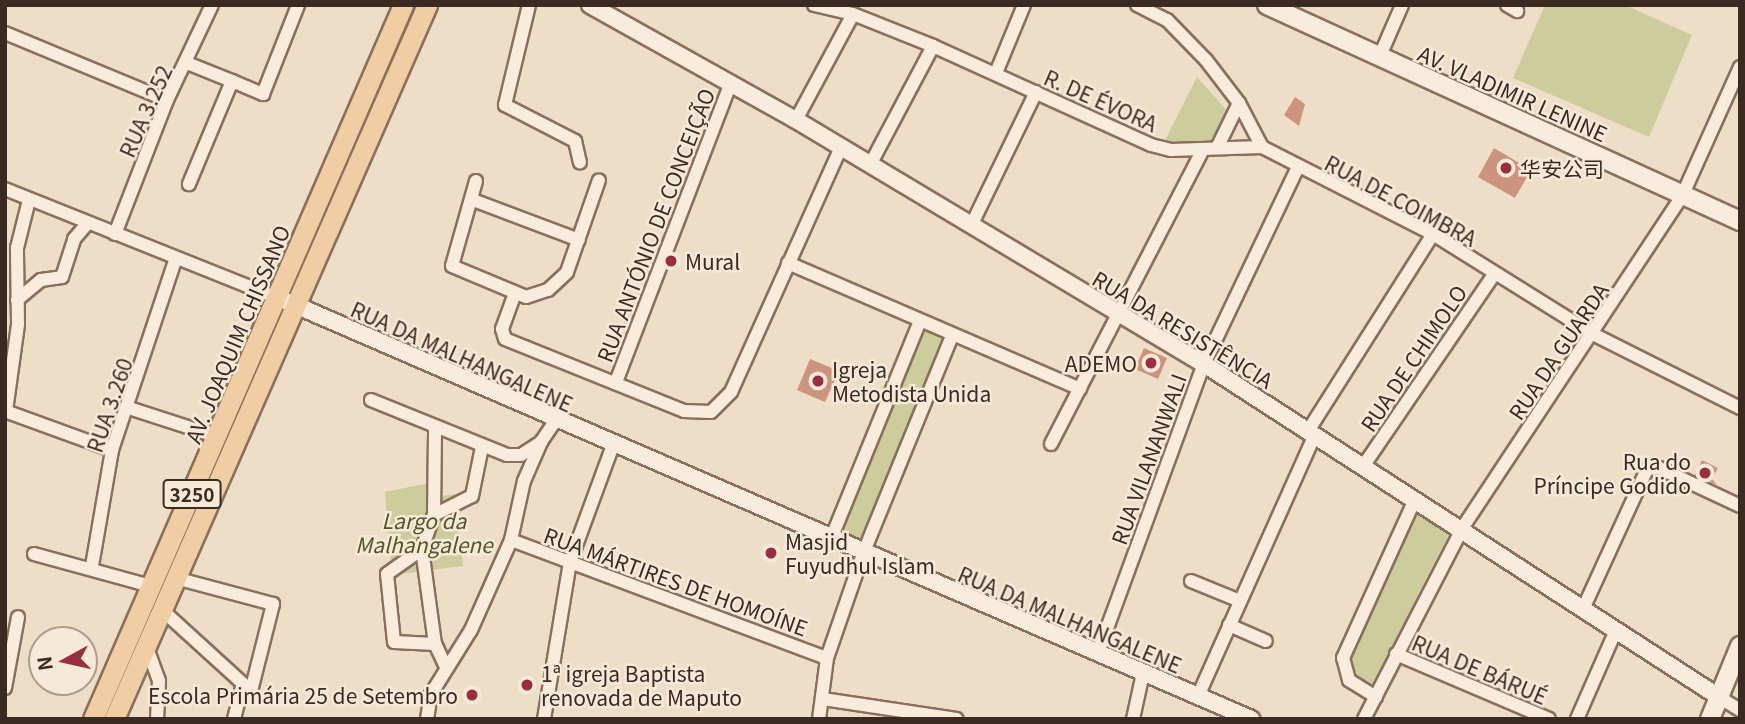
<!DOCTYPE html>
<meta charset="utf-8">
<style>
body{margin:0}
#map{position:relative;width:1745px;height:724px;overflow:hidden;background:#eedec8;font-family:Georgia,"Noto Sans SC",serif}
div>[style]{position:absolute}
.green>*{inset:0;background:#cdcc9c}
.building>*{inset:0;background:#cc947f}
.roads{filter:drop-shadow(2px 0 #8a6f5d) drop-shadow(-2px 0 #8a6f5d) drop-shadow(0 2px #8a6f5d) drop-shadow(0 -2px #8a6f5d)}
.minor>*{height:12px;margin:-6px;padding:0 6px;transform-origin:6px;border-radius:6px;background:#f9ecdc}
.tertiary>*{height:16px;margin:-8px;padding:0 8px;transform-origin:8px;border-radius:8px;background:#f9ecdc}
.secondary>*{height:18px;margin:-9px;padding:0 9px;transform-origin:9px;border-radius:9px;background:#f9ecdc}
.primary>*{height:19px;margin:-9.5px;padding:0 9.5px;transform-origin:9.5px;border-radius:9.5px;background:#f0cda2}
.dots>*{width:19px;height:19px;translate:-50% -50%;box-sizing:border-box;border:4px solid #f6e9d8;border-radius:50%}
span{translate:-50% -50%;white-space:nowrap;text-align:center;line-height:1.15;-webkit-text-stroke:5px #f6e9d8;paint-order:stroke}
.shield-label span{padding:2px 5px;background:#f6e9d8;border:2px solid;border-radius:5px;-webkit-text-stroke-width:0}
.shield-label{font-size:19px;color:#3b2a21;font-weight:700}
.street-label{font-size:21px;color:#3b2a21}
.poi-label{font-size:21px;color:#3b2a21}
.left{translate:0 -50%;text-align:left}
.right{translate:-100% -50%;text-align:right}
.park-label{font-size:21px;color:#525727;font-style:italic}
.frame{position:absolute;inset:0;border:7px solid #3b2a21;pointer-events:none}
.north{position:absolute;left:28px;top:626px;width:70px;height:70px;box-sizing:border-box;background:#f6e9d8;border:2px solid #ab9d8f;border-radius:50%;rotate:262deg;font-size:19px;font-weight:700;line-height:28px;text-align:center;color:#3b2a21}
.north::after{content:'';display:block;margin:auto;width:24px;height:32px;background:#992e3e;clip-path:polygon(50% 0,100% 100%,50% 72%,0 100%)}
</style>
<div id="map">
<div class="green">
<i style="clip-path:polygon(1545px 5px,1625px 5px,1692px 35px,1649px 137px,1513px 78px)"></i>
<i style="clip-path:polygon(1197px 77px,1231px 115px,1216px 143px,1164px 142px)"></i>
<i style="clip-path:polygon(919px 323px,951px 338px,863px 554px,831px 539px)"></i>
<i style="clip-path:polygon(429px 483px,431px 498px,454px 494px,463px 566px,392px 575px,385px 492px)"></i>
<i style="clip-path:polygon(1415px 511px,1449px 534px,1372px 685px,1360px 684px,1348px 666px)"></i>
</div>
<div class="building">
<i style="clip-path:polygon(1295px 97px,1305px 104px,1299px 126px,1284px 115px)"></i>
<i style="clip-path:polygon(1494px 148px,1531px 170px,1515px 198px,1478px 177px)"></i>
<i style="clip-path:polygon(1144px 348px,1167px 358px,1158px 379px,1135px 369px)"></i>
<i style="clip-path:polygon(810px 359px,839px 371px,825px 402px,797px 390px)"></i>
<i style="clip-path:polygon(1702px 460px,1718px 468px,1712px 479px,1717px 485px,1695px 475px)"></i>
</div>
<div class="roads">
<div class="minor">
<i style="left:529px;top:5px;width:103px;rotate:103.5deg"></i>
<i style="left:505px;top:105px;width:79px;rotate:27.2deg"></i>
<i style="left:575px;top:141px;width:22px;rotate:77deg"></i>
<i style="left:814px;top:5px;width:40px;rotate:13deg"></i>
<i style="left:853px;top:14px;width:86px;rotate:21.8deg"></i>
<i style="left:933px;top:46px;width:239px;rotate:24.4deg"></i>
<i style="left:1151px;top:145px;width:21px;rotate:14deg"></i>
<i style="left:1171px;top:150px;width:91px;rotate:-1.9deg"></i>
<i style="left:1137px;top:5px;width:34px;rotate:27deg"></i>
<i style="left:1167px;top:20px;width:56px;rotate:45.7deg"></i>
<i style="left:1206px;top:60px;width:54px;rotate:52.5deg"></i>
<i style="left:1239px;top:103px;width:50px;rotate:62.4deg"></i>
<i style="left:1507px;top:5px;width:12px;rotate:31deg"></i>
<i style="left:5px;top:33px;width:175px;rotate:22.5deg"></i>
<i style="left:1379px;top:58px;width:58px;rotate:-66.5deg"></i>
<i style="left:187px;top:63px;width:48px;rotate:21.8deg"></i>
<i style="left:232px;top:81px;width:112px;rotate:112.7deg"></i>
<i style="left:996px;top:73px;width:74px;rotate:-67.6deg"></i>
<i style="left:232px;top:81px;width:34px;rotate:23deg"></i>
<i style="left:263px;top:94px;width:96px;rotate:-68.5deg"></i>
<i style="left:796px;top:120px;width:120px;rotate:-61.7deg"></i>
<i style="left:1218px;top:146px;width:48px;rotate:-64deg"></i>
<i style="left:1262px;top:147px;width:192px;rotate:27deg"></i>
<i style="left:1433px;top:234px;width:189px;rotate:32deg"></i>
<i style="left:1593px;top:334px;width:165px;rotate:26.7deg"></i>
<i style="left:870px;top:165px;width:135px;rotate:-62.1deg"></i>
<i style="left:476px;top:181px;width:88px;rotate:105.8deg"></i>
<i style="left:452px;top:266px;width:80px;rotate:22.7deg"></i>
<i style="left:526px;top:297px;width:23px;rotate:-18deg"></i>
<i style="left:548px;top:290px;width:26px;rotate:-43deg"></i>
<i style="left:567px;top:272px;width:97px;rotate:-70.8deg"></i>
<i style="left:5px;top:189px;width:293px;rotate:21.8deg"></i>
<i style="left:473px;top:200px;width:113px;rotate:20.7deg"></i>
<i style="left:971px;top:226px;width:149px;rotate:-64.1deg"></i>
<i style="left:115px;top:234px;width:144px;rotate:-68.8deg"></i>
<i style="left:167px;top:100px;width:105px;rotate:-64.7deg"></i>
<i style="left:788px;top:263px;width:318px;rotate:23.3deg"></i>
<i style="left:514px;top:296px;width:35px;rotate:110deg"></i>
<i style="left:502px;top:329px;width:10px;rotate:73deg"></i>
<i style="left:505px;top:339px;width:193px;rotate:21.9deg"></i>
<i style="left:684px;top:411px;width:27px;rotate:2deg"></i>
<i style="left:711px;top:412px;width:28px;rotate:-45deg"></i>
<i style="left:731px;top:392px;width:269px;rotate:-65.8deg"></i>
<i style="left:17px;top:300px;width:31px;rotate:-40deg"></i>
<i style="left:41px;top:280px;width:21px;rotate:-8deg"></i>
<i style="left:62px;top:277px;width:40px;rotate:-72deg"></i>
<i style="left:74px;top:239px;width:21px;rotate:-49deg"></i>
<i style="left:616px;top:382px;width:321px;rotate:-69deg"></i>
<i style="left:371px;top:400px;width:147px;rotate:22deg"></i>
<i style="left:507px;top:455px;width:14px"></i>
<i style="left:521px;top:455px;width:24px;rotate:-33deg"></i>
<i style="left:541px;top:442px;width:25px;rotate:-56deg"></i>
<i style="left:129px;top:408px;width:94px;rotate:18deg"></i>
<i style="left:5px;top:411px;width:114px;rotate:20deg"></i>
<i style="left:6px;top:411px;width:88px;rotate:-82.1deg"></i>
<i style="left:18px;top:324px;width:76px;rotate:-90.8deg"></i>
<i style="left:17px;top:248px;width:49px;rotate:-76deg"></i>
<i style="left:1308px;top:431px;width:233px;rotate:-57.6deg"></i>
<i style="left:1051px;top:444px;width:331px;rotate:-62.7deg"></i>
<i style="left:1364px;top:465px;width:232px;rotate:-55.7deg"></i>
<i style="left:434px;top:515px;width:87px;rotate:-89.3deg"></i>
<i style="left:831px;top:539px;width:233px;rotate:-67.8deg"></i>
<i style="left:511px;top:540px;width:337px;rotate:20.5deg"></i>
<i style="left:422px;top:549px;width:43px;rotate:144.5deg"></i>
<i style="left:387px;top:574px;width:68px;rotate:84.1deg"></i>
<i style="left:394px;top:642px;width:41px;rotate:2.8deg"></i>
<i style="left:34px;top:554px;width:121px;rotate:15.3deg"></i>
<i style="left:92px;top:566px;width:118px;rotate:-80.2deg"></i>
<i style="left:112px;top:450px;width:202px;rotate:-71.6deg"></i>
<i style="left:1191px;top:581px;width:53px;rotate:22.2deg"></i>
<i style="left:161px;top:609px;width:122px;rotate:42.3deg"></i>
<i style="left:251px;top:691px;width:90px;rotate:-75.8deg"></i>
<i style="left:273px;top:604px;width:101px;rotate:-165.1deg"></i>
<i style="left:1583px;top:609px;width:154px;rotate:-65.4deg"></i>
<i style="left:1647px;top:469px;width:12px;rotate:-5deg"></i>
<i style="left:1659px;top:468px;width:89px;rotate:25.1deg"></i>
<i style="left:1229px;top:625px;width:40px;rotate:23.4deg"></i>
<i style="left:146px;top:645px;width:38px;rotate:70deg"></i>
<i style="left:159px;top:681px;width:38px;rotate:93deg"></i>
<i style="left:1098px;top:653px;width:308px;rotate:-69.9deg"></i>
<i style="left:1204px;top:364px;width:216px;rotate:-64.5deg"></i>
<i style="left:1396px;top:654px;width:166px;rotate:23deg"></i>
<i style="left:445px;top:665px;width:23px;rotate:-115deg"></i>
<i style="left:435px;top:644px;width:96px;rotate:-97.8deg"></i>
<i style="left:422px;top:549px;width:36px;rotate:-71deg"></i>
<i style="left:434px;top:515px;width:42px;rotate:-26.6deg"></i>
<i style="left:472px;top:496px;width:50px;rotate:-78.5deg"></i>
<i style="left:5px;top:688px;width:72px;rotate:-79.6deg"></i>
<i style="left:1198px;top:696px;width:286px;rotate:-65.9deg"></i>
<i style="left:1376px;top:697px;width:32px;rotate:-148deg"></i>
<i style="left:1349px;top:680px;width:23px;rotate:-105deg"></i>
<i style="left:1343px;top:658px;width:175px;rotate:-65.6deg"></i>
<i style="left:1719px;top:697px;width:25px;rotate:32deg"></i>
<i style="left:823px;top:699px;width:135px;rotate:8.5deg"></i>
<i style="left:234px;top:719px;width:33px;rotate:-76deg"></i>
<i style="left:427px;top:719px;width:25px;rotate:-81deg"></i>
<i style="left:431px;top:694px;width:75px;rotate:-58deg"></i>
<i style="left:471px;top:630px;width:98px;rotate:-66deg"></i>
<i style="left:511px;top:540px;width:60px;rotate:-77.6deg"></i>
<i style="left:524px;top:481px;width:43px;rotate:-66.4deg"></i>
<i style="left:544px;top:719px;width:159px;rotate:-80.6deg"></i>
<i style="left:570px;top:562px;width:125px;rotate:-69.8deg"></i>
<i style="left:819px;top:719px;width:62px;rotate:-82.5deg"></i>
<i style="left:827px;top:658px;width:110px;rotate:-70.9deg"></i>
<i style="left:863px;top:554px;width:233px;rotate:-67.8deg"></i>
<i style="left:1133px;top:719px;width:47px;rotate:-77.7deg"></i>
<i style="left:1364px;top:719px;width:216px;rotate:-62.7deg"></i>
<i style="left:1463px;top:527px;width:399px;rotate:-56.5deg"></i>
<i style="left:1683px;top:194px;width:139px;rotate:-65.8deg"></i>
<i style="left:1577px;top:719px;width:97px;rotate:-66.3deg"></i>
</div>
<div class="tertiary">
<i style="left:590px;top:5px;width:236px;rotate:29.2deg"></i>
<i style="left:796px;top:120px;width:475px;rotate:30.9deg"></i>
<i style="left:1204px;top:364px;width:613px;rotate:32.89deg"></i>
<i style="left:286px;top:301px;width:1052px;rotate:23.42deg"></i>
</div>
<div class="secondary">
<i style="left:1267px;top:5px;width:520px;rotate:24.54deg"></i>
<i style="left:1710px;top:719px;width:79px;rotate:-67.7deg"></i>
</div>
<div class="primary">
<i style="left:93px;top:719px;width:778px;rotate:-66.53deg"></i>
<i style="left:114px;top:719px;width:780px;rotate:-66.33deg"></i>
</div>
</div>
<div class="dots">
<i style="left:1506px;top:168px;background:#992e3e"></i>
<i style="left:671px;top:261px;background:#992e3e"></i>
<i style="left:1151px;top:363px;background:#992e3e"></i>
<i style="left:818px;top:381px;background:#992e3e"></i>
<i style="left:1705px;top:473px;background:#992e3e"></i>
<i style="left:771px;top:553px;background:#992e3e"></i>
<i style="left:527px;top:685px;background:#992e3e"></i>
<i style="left:472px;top:695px;background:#992e3e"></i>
</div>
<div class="shield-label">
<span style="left:192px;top:494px">3250</span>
</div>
<div class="street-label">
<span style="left:1513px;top:93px;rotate:24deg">AV. VLADIMIR LENINE</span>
<span style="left:1101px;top:100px;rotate:24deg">R. DE ÉVORA</span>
<span style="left:145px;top:111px;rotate:-66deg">RUA 3.252</span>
<span style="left:1401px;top:200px;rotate:28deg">RUA DE COIMBRA</span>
<span style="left:655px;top:225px;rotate:-69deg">RUA ANTÓNIO DE CONCEIÇÃO</span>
<span style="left:1183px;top:329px;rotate:31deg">RUA DA RESISTÊNCIA</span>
<span style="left:237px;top:334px;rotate:-67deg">AV. JOAQUIM CHISSANO</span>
<span style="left:1558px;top:351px;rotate:-56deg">RUA DA GUARDA</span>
<span style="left:462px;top:356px;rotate:24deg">RUA DA MALHANGALENE</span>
<span style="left:1413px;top:358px;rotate:-56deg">RUA DE CHIMOLO</span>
<span style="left:109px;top:405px;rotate:-71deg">RUA 3.260</span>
<span style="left:1148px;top:459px;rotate:-70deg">RUA VILANANWALI</span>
<span style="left:676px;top:581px;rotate:20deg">RUA MÁRTIRES DE HOMOÍNE</span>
<span style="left:1070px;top:619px;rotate:23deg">RUA DA MALHANGALENE</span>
<span style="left:1480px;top:669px;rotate:23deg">RUA DE BÁRUÉ</span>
</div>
<div class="poi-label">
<span class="left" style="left:1520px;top:168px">华安公司</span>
<span class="left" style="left:685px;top:261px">Mural</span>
<span class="right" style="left:1137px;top:363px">ADEMO</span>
<span class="left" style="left:832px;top:381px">Igreja<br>Metodista Unida</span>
<span class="right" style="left:1691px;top:473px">Rua do<br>Príncipe Godido</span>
<span class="left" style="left:785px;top:553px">Masjid<br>Fuyudhul Islam</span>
<span class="left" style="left:541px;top:685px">1ª igreja Baptista<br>renovada de Maputo</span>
<span class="right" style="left:458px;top:695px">Escola Primária 25 de Setembro</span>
</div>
<div class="park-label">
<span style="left:424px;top:532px">Largo da<br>Malhangalene</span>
</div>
<div class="frame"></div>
<div class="north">N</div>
</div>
